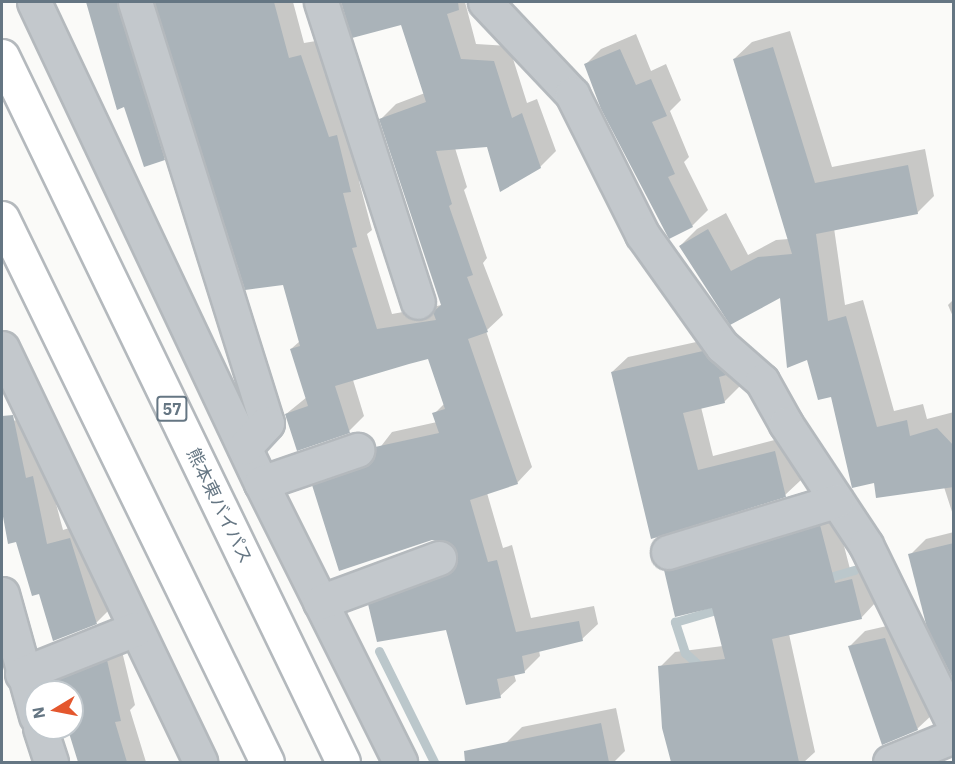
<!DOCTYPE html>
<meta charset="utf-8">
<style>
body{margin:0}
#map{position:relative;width:955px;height:764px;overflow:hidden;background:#fafaf8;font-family:"IBM Plex Sans","Noto Sans JP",sans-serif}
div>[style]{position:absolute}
.shadow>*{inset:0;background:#0003}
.stream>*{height:9px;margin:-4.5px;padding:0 4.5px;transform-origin:4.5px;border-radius:4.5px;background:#bbc7cb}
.building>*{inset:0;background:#aab3b9}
.roads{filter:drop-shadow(2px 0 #b4b9bd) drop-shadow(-2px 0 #b4b9bd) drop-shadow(0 2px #b4b9bd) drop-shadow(0 -2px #b4b9bd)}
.minor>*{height:33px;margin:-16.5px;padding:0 16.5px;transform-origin:16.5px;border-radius:16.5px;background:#c3c8cc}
.trunk>*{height:33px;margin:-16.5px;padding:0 16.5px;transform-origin:16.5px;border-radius:16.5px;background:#fff}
span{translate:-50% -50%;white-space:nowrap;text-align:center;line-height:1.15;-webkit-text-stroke:6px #fff;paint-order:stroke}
.shield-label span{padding:2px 4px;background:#fff;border:2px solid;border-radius:4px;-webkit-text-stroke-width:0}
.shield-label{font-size:16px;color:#657683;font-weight:700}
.street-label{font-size:18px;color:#657683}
.frame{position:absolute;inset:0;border:3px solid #657683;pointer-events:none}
.north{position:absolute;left:24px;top:680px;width:60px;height:60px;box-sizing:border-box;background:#fff;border:2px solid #c1c8cd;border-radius:50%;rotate:260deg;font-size:16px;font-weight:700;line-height:24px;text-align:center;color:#657683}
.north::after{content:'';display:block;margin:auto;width:21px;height:27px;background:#e4572e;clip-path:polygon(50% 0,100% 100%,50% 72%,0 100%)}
</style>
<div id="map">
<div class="shadow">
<i style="clip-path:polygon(88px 2px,137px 2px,180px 143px,164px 158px,125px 106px,118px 108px)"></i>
<i style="clip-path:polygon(156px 2px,293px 2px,304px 43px,316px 41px,365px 175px,359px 181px,372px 230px,367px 234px,392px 314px,442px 305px,380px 120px,396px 104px,425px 93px,402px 24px,353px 36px,343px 2px,465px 2px,476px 44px,509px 46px,527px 103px,537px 99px,556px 151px,540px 167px,488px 145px,455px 148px,467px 187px,464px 190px,487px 258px,483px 263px,503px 315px,486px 331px,532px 467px,517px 483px,487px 493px,503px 548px,512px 545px,531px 618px,594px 606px,598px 624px,582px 639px,539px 650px,540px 656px,524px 672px,514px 674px,516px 681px,500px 696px,447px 628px,370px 605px,386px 589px,459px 560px,452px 543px,314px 486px,330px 470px,375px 454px,392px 432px,437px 422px,434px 414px,445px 403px,429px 357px,353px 380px,364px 416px,349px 431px,286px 414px,307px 397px,291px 349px,300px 341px,284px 283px,246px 289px)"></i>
<i style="clip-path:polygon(790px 31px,832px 167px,925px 149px,934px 196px,917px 213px,834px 228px,845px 305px,863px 300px,894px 411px,923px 404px,927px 419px,954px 412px,954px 518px,944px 487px,875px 482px,832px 395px,807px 358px,781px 295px,730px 323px,680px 246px,697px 229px,726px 213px,748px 255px,776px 240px,789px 239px,734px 59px,752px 42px)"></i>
<i style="clip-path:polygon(636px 34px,651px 71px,666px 64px,681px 100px,670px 111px,689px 157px,684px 162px,708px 210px,692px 226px,669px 237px,602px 109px,586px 64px,601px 49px)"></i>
<i style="clip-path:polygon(954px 299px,954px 319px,948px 305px)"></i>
<i style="clip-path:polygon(719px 337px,735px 364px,740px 386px,724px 402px,701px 407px,713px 456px,790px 436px,801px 480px,785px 495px,652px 537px,612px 372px,628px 357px)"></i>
<i style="clip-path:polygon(33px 417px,63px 530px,85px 523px,112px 607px,97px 622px,54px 639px,40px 592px,17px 541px,10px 542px,2px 504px,2px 423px)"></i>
<i style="clip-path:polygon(835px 511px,850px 569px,867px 565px,876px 602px,861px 618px,789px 634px,815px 752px,804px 762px,675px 762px,666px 727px,660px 667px,675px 652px,723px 646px,713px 606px,665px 571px,680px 555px)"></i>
<i style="clip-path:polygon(954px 532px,954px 667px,910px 555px,926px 539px)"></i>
<i style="clip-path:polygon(900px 623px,933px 714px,917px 729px,850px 646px,865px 631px)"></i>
<i style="clip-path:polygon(121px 647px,135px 705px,130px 710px,146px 762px,80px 762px,70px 732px,61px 728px,72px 728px,72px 692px,51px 692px,49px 685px,63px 670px)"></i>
<i style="clip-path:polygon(616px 708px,625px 751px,614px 762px,510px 762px,506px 743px,522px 727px)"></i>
</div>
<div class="stream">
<i style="left:823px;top:579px;width:33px;rotate:-16deg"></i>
<i style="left:379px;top:651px;width:124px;rotate:63.6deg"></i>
<i style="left:703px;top:669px;width:24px;rotate:-138deg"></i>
<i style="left:685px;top:653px;width:33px;rotate:-108deg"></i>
<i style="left:675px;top:622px;width:50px;rotate:-16.3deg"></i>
</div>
<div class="building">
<i style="clip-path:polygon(86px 2px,117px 2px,165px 160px,144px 167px,124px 107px,117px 110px)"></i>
<i style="clip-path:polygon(154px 2px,274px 2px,289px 58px,301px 55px,329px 137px,337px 135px,351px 192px,343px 193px,357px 247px,352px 248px,377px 329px,436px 320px,433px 312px,441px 305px,379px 119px,426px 102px,401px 25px,352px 38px,341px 2px,458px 2px,459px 10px,447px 14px,461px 59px,494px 61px,512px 118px,522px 113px,541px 168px,500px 192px,487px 147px,436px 151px,452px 204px,449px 206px,473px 275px,467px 277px,488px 332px,468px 339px,518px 484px,470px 500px,488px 562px,497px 560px,516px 632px,579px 621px,583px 641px,522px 656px,525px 673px,497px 679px,501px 698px,466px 705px,446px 630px,377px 642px,368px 604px,453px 570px,457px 552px,450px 543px,432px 540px,339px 571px,312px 485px,364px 467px,371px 462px,375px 447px,439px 433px,432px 413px,445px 409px,428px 359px,409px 364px,335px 386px,350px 433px,297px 451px,285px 414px,308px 406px,290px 349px,300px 346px,283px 285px,245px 290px)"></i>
<i style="clip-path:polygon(773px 47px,815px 183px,908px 165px,918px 214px,816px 234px,828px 321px,846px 316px,877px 427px,907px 420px,910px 436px,937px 428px,954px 446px,954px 487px,876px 498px,874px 483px,852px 488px,831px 397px,818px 400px,807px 360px,787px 368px,780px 298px,730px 325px,679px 246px,708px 229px,731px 271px,758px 257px,792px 254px,733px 59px)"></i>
<i style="clip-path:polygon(620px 49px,636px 85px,651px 79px,667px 116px,652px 122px,675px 174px,668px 177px,693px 227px,669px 239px,601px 109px,584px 64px)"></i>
<i style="clip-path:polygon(703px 351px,726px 375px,719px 377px,725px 403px,683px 413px,698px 470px,775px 451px,786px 497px,651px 539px,611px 372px)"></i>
<i style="clip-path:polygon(13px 415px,26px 478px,33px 476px,47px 544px,70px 538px,97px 624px,53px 641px,39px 594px,32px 596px,16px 542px,8px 544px,2px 511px,2px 416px)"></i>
<i style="clip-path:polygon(820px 525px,835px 583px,852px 579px,862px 619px,772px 639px,799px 762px,671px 762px,662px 728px,658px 666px,725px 659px,712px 608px,675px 617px,664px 570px)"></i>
<i style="clip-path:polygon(954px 543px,954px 681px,927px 628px,908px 554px)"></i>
<i style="clip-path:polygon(885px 638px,918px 730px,882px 745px,848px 646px)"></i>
<i style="clip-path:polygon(107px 660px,121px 721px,115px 722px,127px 762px,78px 762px,69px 733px,62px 735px,60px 728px,72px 728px,72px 692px,49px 692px,47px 684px)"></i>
<i style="clip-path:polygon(601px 723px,609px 762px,465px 762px,464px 751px)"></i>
</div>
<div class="roads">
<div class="minor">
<i style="left:34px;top:2px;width:532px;rotate:64.74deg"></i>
<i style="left:261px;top:483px;width:312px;rotate:63.5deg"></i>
<i style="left:135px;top:2px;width:441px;rotate:72.6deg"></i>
<i style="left:267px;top:423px;width:33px;rotate:133deg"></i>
<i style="left:321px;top:2px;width:315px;rotate:72.1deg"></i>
<i style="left:485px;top:2px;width:127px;rotate:46.6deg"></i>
<i style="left:572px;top:94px;width:157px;rotate:63.4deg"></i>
<i style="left:642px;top:234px;width:138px;rotate:54.5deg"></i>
<i style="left:722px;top:346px;width:53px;rotate:41.2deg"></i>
<i style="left:762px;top:381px;width:49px;rotate:60.8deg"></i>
<i style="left:786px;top:424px;width:145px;rotate:56.5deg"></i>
<i style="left:866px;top:545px;width:200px;rotate:63.9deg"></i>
<i style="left:2px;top:348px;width:459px;rotate:64.4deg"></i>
<i style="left:261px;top:483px;width:102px;rotate:-19deg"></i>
<i style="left:668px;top:552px;width:176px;rotate:-16.9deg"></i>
<i style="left:2px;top:594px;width:127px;rotate:74.4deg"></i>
<i style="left:320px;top:602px;width:127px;rotate:-20.3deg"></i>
<i style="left:22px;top:674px;width:122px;rotate:-21.7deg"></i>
<i style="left:40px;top:728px;width:36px;rotate:72deg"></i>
<i style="left:890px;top:762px;width:69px;rotate:-22.1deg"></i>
</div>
<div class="trunk">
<i style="left:2px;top:56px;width:784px;rotate:64.22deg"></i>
<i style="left:2px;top:218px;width:605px;rotate:64.03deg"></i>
</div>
</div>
<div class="shield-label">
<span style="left:172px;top:409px">57</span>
</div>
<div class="street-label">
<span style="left:219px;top:506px;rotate:64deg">熊本東バイパス</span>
</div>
<div class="frame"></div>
<div class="north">N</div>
</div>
